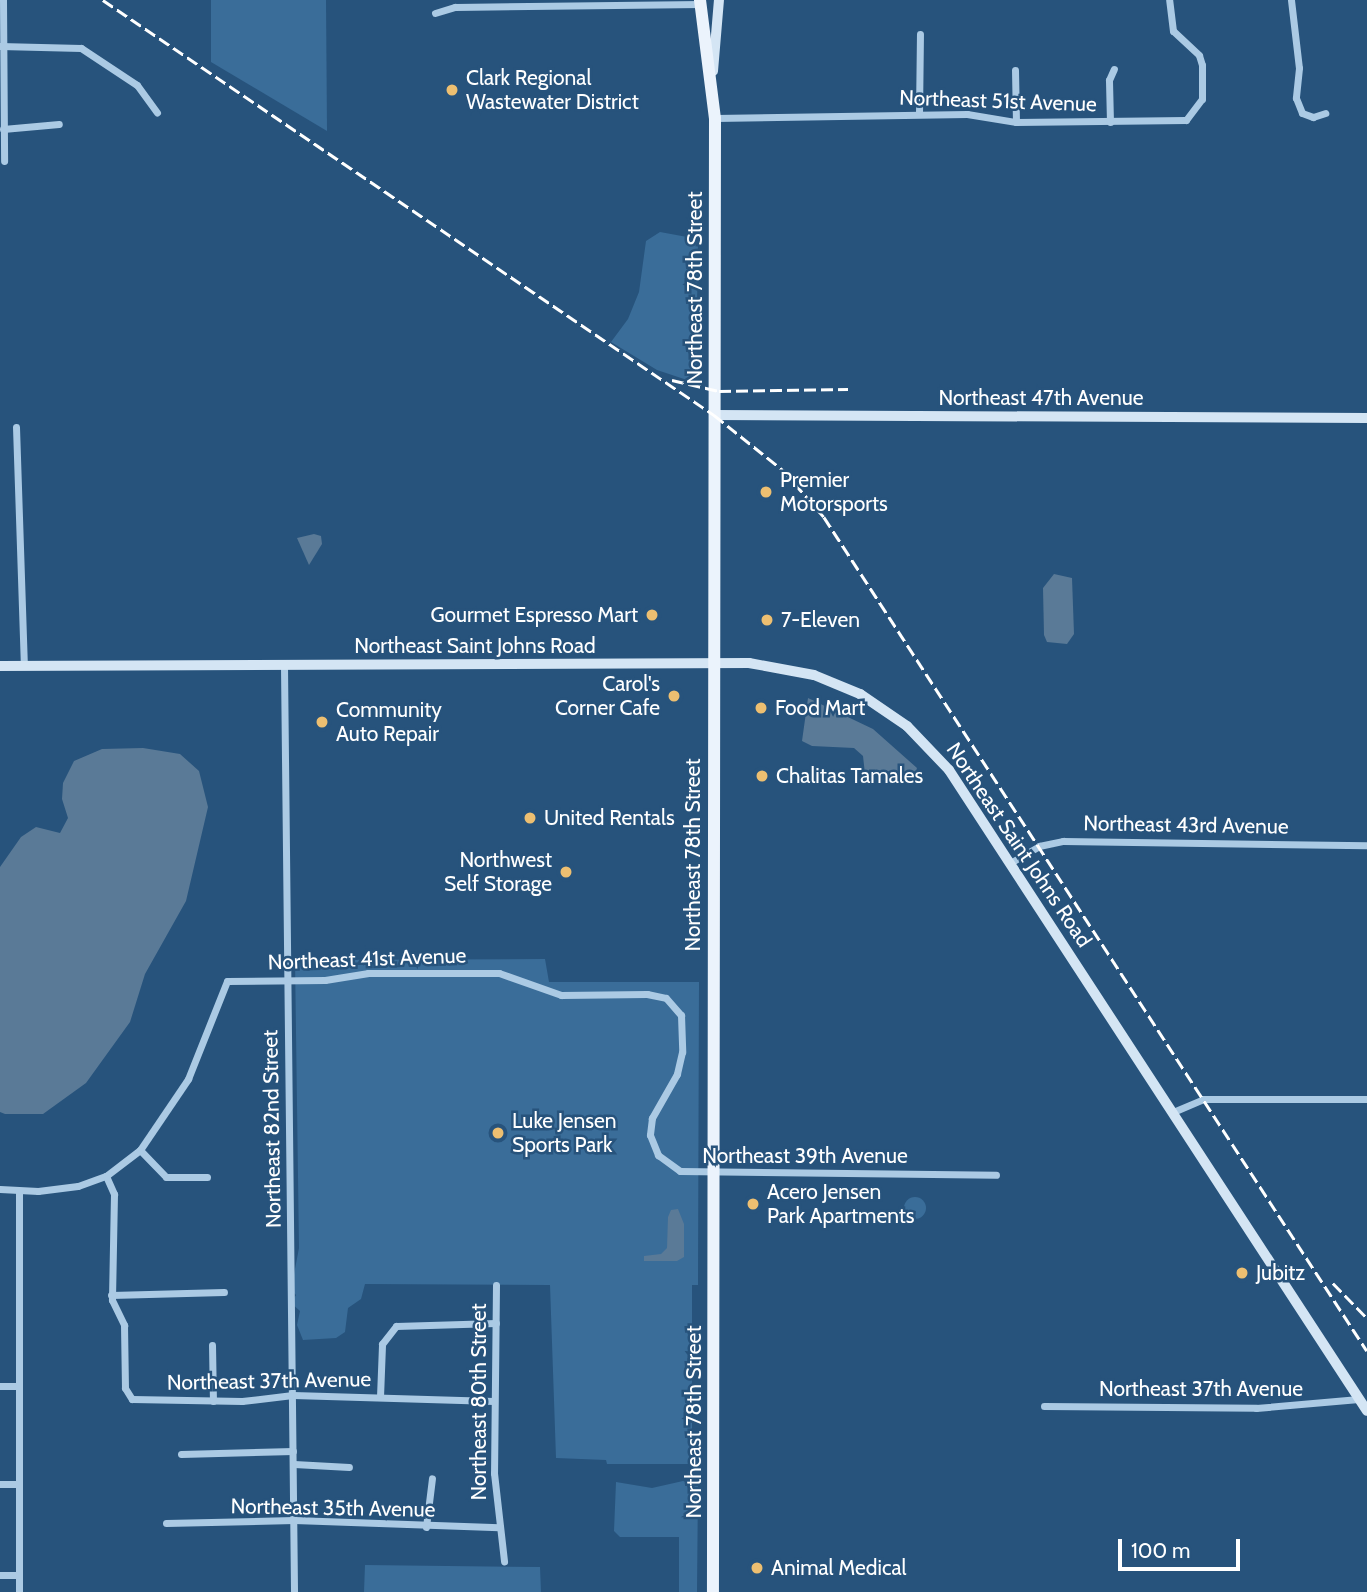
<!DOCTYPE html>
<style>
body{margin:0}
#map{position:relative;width:1367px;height:1592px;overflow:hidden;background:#27537c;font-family:Cabin,sans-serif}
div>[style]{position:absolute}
.green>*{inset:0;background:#3a6d99}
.round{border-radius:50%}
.water>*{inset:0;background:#5a7a97}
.street>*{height:7px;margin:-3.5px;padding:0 3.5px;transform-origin:3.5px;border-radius:3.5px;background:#abcae4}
.secondary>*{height:10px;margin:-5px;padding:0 5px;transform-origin:5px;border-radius:5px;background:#d4e5f4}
.primary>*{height:12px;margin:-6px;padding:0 6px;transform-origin:6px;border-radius:6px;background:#ebf3fc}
.rail>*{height:2.5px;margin-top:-1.25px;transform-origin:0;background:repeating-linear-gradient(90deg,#fff 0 12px,transparent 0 17px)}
.dots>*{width:19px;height:19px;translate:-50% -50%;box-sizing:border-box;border:4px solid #27537c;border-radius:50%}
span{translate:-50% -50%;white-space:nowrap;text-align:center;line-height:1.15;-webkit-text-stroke:5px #27537c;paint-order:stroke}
.poi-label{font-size:21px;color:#fff}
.left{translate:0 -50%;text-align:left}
.right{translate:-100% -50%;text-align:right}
.street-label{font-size:21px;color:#fff}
.scale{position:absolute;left:1118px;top:1539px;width:122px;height:32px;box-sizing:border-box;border:4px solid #fff;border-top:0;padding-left:9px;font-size:21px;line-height:24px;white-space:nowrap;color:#fff;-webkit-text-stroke:5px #27537c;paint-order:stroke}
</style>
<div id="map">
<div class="green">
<i style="clip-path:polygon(211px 0,326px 0,327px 131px,211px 62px)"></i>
<i style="clip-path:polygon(660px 232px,698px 239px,696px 383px,657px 370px,611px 342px,628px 319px,639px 292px,646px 241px)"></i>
<i style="clip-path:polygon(545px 959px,549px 982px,699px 982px,698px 1285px,692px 1285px,692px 1464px,607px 1464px,606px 1460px,556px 1458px,550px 1285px,365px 1284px,361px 1299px,348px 1308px,345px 1332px,336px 1338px,303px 1340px,297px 1325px,300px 1311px,291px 1303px,296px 1295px,291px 1290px,299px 1248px,295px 960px)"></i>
<i class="round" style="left:904px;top:1197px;width:22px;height:22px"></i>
<i style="clip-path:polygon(683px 1481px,698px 1486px,697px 1592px,679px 1592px,679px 1537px,620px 1537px,614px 1531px,616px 1482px,652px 1488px)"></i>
<i style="clip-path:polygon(365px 1565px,540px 1567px,541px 1592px,364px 1592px)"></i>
</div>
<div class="water">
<i style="clip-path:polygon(314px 534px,321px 536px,322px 544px,309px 565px,297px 538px)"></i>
<i style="clip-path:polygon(1054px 574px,1072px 578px,1074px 634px,1067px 644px,1047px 642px,1044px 635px,1043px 588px)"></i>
<i style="clip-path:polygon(808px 698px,873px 729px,917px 768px,915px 774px,907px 780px,870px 780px,865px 774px,863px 756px,854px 748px,812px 746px,802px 741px)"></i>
<i style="clip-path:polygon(143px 748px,180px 754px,199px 771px,208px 807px,186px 901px,145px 974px,130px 1022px,86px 1083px,43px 1114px,5px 1114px,0 1112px,0 867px,21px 837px,36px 827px,60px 833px,68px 818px,62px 799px,63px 783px,74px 761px,102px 749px)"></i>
<i style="clip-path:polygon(678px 1209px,684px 1224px,684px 1257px,677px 1261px,644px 1261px,644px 1256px,661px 1254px,667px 1248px,668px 1217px,671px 1210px)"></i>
</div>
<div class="street">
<i style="left:3px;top:0;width:161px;rotate:89.6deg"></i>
<i style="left:1291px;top:0;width:68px;rotate:83.3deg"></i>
<i style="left:1299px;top:68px;width:30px;rotate:96deg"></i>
<i style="left:1296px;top:98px;width:16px;rotate:68deg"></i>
<i style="left:1302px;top:113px;width:12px;rotate:20deg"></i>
<i style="left:1313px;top:117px;width:13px;rotate:-18deg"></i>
<i style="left:435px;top:13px;width:21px;rotate:-17deg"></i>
<i style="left:455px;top:7px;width:246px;rotate:-0.7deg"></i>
<i style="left:0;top:46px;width:81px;rotate:1.4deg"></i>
<i style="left:81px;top:48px;width:67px;rotate:33.5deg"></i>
<i style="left:137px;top:85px;width:34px;rotate:54deg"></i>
<i style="left:1015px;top:70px;width:52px;rotate:88.9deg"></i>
<i style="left:919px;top:114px;width:80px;rotate:-89.3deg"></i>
<i style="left:715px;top:118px;width:252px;rotate:-0.9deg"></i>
<i style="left:967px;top:114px;width:50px;rotate:9.3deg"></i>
<i style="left:1016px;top:122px;width:170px;rotate:-0.7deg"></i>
<i style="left:1186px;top:120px;width:26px;rotate:-53deg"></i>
<i style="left:1202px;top:99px;width:34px;rotate:-90deg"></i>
<i style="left:1202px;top:65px;width:10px;rotate:-107deg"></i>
<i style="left:1199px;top:55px;width:35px;rotate:-137deg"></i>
<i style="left:1173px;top:31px;width:31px;rotate:-97deg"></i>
<i style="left:1110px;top:122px;width:42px;rotate:-91.4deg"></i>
<i style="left:1109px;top:80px;width:12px;rotate:-66deg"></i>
<i style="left:3px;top:129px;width:56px;rotate:-5.1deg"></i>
<i style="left:16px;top:427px;width:239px;rotate:88.1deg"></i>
<i style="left:284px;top:666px;width:926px;rotate:89.38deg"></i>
<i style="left:1010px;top:863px;width:34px;rotate:-30deg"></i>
<i style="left:1039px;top:846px;width:25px;rotate:-12deg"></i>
<i style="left:1063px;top:841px;width:304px;rotate:0.8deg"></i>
<i style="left:1173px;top:1112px;width:33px;rotate:-23deg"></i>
<i style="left:1203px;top:1099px;width:164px"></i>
<i style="left:140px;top:1150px;width:37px;rotate:46deg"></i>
<i style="left:166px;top:1177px;width:41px"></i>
<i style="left:106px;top:1176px;width:20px;rotate:66deg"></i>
<i style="left:114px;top:1194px;width:106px;rotate:91.1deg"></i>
<i style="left:112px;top:1300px;width:28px;rotate:64deg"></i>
<i style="left:124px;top:1325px;width:63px;rotate:89.1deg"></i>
<i style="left:125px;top:1388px;width:13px;rotate:58deg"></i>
<i style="left:132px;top:1399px;width:110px;rotate:1deg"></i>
<i style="left:242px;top:1401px;width:51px;rotate:-6.7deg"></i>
<i style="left:293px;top:1395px;width:201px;rotate:1.7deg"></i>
<i style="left:0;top:1189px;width:38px;rotate:3deg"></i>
<i style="left:38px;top:1191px;width:40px;rotate:-7.1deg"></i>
<i style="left:78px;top:1186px;width:30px;rotate:-20deg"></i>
<i style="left:106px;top:1176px;width:43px;rotate:-37.4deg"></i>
<i style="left:140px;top:1150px;width:86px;rotate:-55.9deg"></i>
<i style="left:188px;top:1079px;width:105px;rotate:-68.3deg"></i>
<i style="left:227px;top:981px;width:98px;rotate:-0.6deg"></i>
<i style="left:325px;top:980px;width:44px;rotate:-9.2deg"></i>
<i style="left:368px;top:973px;width:131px"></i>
<i style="left:499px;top:973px;width:66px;rotate:19.5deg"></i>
<i style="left:561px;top:995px;width:86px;rotate:-0.7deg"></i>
<i style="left:647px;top:994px;width:19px;rotate:12deg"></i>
<i style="left:666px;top:998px;width:23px;rotate:49deg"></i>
<i style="left:681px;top:1015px;width:37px;rotate:88deg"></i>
<i style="left:682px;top:1052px;width:23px;rotate:103deg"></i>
<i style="left:677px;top:1074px;width:51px;rotate:119.6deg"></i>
<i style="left:652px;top:1118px;width:17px;rotate:97deg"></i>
<i style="left:650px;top:1135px;width:22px;rotate:68deg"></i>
<i style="left:658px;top:1155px;width:27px;rotate:36deg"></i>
<i style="left:680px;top:1171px;width:316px;rotate:0.7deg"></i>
<i style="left:496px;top:1285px;width:188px;rotate:90.6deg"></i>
<i style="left:494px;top:1473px;width:89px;rotate:83.5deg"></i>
<i style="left:111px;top:1295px;width:113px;rotate:-1.5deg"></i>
<i style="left:212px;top:1345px;width:56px;rotate:89deg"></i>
<i style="left:0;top:1386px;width:19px"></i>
<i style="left:380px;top:1397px;width:53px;rotate:-87.8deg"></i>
<i style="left:382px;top:1344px;width:23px;rotate:-52deg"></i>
<i style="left:396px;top:1326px;width:100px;rotate:-1.7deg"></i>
<i style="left:1044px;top:1406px;width:212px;rotate:0.5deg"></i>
<i style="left:1256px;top:1408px;width:103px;rotate:-5deg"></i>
<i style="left:181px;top:1454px;width:112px;rotate:-1.5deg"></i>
<i style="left:294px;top:1464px;width:55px;rotate:3.1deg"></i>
<i style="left:0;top:1484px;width:19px"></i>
<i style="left:166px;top:1523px;width:128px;rotate:-1.3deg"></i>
<i style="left:294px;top:1520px;width:205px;rotate:2deg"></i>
<i style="left:426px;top:1527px;width:49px;rotate:-83deg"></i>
<i style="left:0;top:1575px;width:19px"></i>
<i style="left:19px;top:1592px;width:400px;rotate:-90deg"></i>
</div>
<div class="secondary">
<i style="left:713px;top:71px;width:71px;rotate:-85.2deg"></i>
<i style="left:714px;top:415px;width:653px;rotate:0.26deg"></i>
<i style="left:0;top:666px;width:749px;rotate:-0.23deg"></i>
<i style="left:749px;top:663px;width:66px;rotate:10.5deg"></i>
<i style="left:814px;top:675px;width:50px;rotate:22.4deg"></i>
<i style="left:860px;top:694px;width:57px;rotate:34.2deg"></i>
<i style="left:907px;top:726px;width:61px;rotate:46.3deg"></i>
<i style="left:949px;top:770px;width:765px;rotate:56.89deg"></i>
</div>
<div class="primary">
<i style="left:700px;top:0;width:119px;rotate:82.8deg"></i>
<i style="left:715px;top:118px;width:1474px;rotate:90.08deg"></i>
</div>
<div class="rail">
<i style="left:103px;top:0;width:739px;rotate:34.18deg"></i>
<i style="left:714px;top:415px;width:88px;rotate:38.6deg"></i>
<i style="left:783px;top:470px;width:62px;rotate:48.9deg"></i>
<i style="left:824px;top:517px;width:995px;rotate:56.93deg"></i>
<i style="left:672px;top:380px;width:48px;rotate:13.2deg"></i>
<i style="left:719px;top:391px;width:129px;rotate:-0.9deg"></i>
<i style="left:1333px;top:1283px;width:49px;rotate:45.8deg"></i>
</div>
<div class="dots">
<i style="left:452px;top:90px;background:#edbf71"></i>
<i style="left:766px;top:492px;background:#edbf71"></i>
<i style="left:652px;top:615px;background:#edbf71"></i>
<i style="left:767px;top:620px;background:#edbf71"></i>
<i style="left:674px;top:696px;background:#edbf71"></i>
<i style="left:761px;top:708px;background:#edbf71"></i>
<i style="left:322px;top:722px;background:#edbf71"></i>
<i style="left:762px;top:776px;background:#edbf71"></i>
<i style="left:530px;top:818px;background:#edbf71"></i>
<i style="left:566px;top:872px;background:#edbf71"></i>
<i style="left:498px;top:1133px;background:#edbf71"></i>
<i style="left:753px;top:1204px;background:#edbf71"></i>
<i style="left:1242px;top:1273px;background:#edbf71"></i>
<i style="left:757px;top:1568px;background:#edbf71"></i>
</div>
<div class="poi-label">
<span class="left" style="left:466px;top:90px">Clark Regional<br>Wastewater District</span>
<span class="left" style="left:780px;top:492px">Premier<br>Motorsports</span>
<span class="right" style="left:638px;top:615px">Gourmet Espresso Mart</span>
<span class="left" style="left:781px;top:620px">7-Eleven</span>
<span class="right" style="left:660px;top:696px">Carol's<br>Corner Cafe</span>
<span class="left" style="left:775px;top:708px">Food Mart</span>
<span class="left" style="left:336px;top:722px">Community<br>Auto Repair</span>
<span class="left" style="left:776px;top:776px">Chalitas Tamales</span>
<span class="left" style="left:544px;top:818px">United Rentals</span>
<span class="right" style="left:552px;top:872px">Northwest<br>Self Storage</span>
<span class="left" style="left:512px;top:1133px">Luke Jensen<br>Sports Park</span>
<span class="left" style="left:767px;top:1204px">Acero Jensen<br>Park Apartments</span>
<span class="left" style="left:1256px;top:1273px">Jubitz</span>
<span class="left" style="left:771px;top:1568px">Animal Medical</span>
</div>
<div class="street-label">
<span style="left:998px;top:101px;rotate:2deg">Northeast 51st Avenue</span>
<span style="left:695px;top:288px;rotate:-90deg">Northeast 78th Street</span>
<span style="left:1041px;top:398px">Northeast 47th Avenue</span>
<span style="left:475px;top:646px">Northeast Saint Johns Road</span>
<span style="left:1186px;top:825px;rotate:1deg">Northeast 43rd Avenue</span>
<span style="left:1019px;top:845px;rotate:56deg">Northeast Saint Johns Road</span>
<span style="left:693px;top:855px;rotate:-90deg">Northeast 78th Street</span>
<span style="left:367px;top:959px;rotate:-2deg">Northeast 41st Avenue</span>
<span style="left:272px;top:1129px;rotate:-91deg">Northeast 82nd Street</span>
<span style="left:805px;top:1156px">Northeast 39th Avenue</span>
<span style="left:269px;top:1381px;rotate:-1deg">Northeast 37th Avenue</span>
<span style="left:1201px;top:1389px">Northeast 37th Avenue</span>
<span style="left:479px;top:1402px;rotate:-90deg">Northeast 80th Street</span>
<span style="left:694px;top:1422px;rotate:-90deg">Northeast 78th Street</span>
<span style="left:333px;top:1508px;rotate:1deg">Northeast 35th Avenue</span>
</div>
<div class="scale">100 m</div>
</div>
